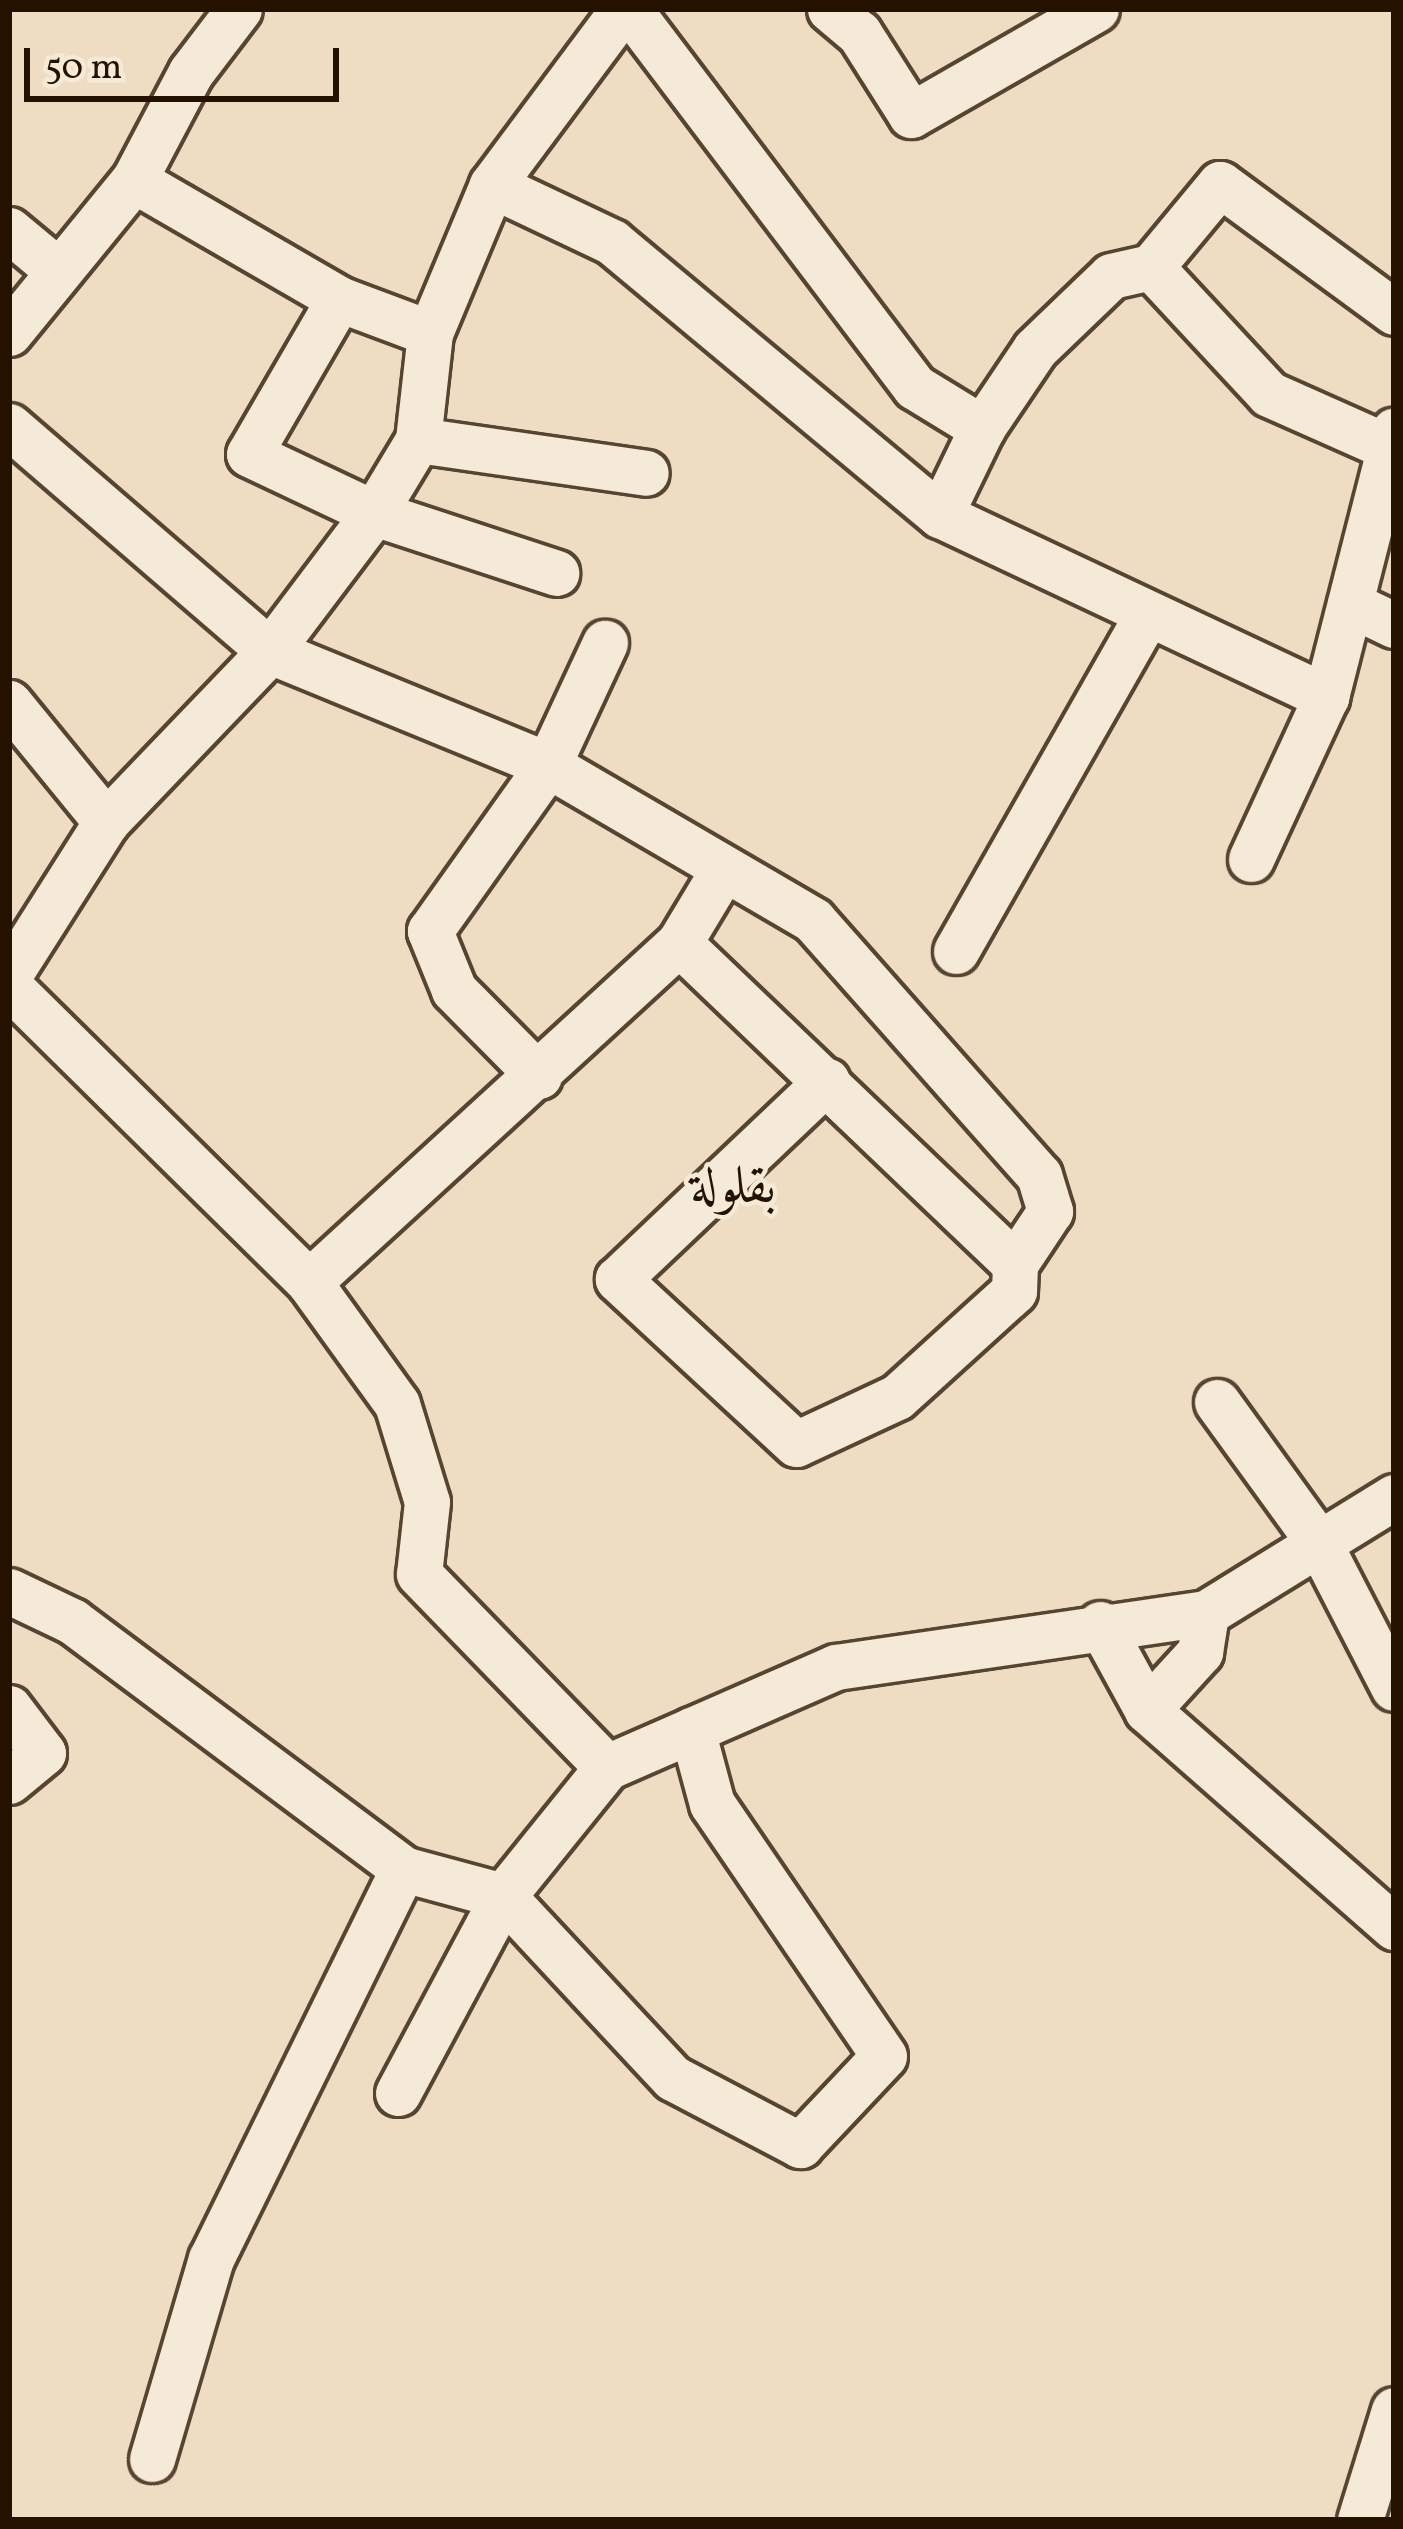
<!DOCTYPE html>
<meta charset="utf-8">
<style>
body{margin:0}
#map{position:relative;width:1403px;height:2529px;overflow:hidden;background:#efddc3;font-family:Vollkorn,Amiri,serif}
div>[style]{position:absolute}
.roads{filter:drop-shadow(3px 0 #574431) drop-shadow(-3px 0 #574431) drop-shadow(0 3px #574431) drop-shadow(0 -3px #574431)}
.minor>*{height:45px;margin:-22.5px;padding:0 22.5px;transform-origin:22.5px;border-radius:22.5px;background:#f5e9d8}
span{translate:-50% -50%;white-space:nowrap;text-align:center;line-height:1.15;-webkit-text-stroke:9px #f5e9d8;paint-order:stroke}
.quarter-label{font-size:51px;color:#241100}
.frame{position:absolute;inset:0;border:12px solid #241100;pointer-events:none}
.scale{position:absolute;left:24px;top:48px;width:315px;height:54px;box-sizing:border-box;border:6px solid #241100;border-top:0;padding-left:15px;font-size:36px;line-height:42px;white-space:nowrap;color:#241100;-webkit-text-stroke:9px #f5e9d8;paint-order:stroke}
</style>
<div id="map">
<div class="roads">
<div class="minor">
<i style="left:629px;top:9px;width:474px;rotate:52.9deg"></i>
<i style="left:915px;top:387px;width:79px;rotate:31.5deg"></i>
<i style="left:830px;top:9px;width:38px;rotate:40deg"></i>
<i style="left:859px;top:33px;width:97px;rotate:57.6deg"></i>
<i style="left:911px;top:115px;width:213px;rotate:-29.8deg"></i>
<i style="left:134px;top:180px;width:237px;rotate:30.1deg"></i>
<i style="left:339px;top:299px;width:97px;rotate:20.5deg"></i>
<i style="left:492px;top:185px;width:133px;rotate:25.4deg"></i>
<i style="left:612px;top:242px;width:427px;rotate:39.8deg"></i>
<i style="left:940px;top:515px;width:427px;rotate:25.2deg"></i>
<i style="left:9px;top:230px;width:61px;rotate:39.7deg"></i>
<i style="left:1151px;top:267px;width:173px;rotate:47.1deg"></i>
<i style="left:1269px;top:394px;width:130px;rotate:24deg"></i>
<i style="left:339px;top:299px;width:179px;rotate:120.1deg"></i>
<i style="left:249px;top:454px;width:138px;rotate:25.3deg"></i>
<i style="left:374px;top:513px;width:192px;rotate:18.2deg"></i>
<i style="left:9px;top:333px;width:198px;rotate:-50.8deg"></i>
<i style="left:134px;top:180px;width:122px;rotate:-62.2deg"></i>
<i style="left:191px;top:72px;width:79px;rotate:-52.7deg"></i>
<i style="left:9px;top:426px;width:345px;rotate:40.8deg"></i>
<i style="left:270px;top:651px;width:300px;rotate:22.3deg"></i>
<i style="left:548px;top:765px;width:307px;rotate:30.3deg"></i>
<i style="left:813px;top:920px;width:341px;rotate:48.5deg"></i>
<i style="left:1039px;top:1175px;width:38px;rotate:73deg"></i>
<i style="left:1050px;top:1211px;width:64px;rotate:123.4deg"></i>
<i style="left:1015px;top:1264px;width:27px;rotate:92deg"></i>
<i style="left:1014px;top:1291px;width:158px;rotate:137.8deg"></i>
<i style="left:897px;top:1397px;width:111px;rotate:155deg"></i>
<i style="left:796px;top:1444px;width:243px;rotate:-137.2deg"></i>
<i style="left:618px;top:1279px;width:288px;rotate:-43.5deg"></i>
<i style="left:418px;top:440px;width:230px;rotate:8.2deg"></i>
<i style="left:940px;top:515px;width:97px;rotate:-64.2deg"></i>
<i style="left:982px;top:428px;width:95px;rotate:-56.1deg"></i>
<i style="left:1035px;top:349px;width:105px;rotate:-43.8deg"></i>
<i style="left:1111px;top:276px;width:41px;rotate:-12.7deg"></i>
<i style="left:1151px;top:267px;width:108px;rotate:-50.3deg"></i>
<i style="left:1220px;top:184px;width:216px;rotate:36.3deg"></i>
<i style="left:1350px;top:604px;width:49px;rotate:25.5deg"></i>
<i style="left:9px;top:703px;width:154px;rotate:50.8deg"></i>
<i style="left:1251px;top:859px;width:179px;rotate:-65.2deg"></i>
<i style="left:1326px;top:697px;width:275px;rotate:-75.7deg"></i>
<i style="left:679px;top:943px;width:465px;rotate:43.7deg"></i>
<i style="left:956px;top:951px;width:384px;rotate:-60.4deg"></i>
<i style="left:9px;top:975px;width:181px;rotate:-57.6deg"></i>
<i style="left:106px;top:822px;width:237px;rotate:-46.2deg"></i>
<i style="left:270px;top:651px;width:173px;rotate:-53deg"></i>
<i style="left:374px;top:513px;width:85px;rotate:-58.9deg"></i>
<i style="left:418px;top:440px;width:108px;rotate:-83.6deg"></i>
<i style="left:430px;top:333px;width:160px;rotate:-67.3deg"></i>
<i style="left:492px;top:185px;width:219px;rotate:-53.3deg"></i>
<i style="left:9px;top:986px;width:421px;rotate:44.6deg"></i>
<i style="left:309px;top:1282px;width:150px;rotate:54.2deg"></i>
<i style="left:397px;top:1404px;width:102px;rotate:73deg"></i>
<i style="left:427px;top:1502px;width:72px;rotate:96.3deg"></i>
<i style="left:419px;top:1574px;width:269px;rotate:45.8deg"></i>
<i style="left:539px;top:1076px;width:121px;rotate:-134.7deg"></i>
<i style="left:454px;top:990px;width:64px;rotate:-112.1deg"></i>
<i style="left:430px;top:931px;width:204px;rotate:-54.6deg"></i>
<i style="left:548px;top:765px;width:135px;rotate:-65deg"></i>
<i style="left:309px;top:1282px;width:502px;rotate:-42.5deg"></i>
<i style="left:679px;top:943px;width:85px;rotate:-58.9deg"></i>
<i style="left:1217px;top:1402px;width:174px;rotate:54.1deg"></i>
<i style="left:1319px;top:1543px;width:163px;rotate:62.7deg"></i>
<i style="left:9px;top:1591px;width:70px;rotate:25.5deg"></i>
<i style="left:72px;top:1621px;width:414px;rotate:36.8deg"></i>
<i style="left:403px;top:1869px;width:104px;rotate:15.1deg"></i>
<i style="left:503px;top:1896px;width:249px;rotate:47deg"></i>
<i style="left:673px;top:2078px;width:144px;rotate:27.8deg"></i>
<i style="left:800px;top:2145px;width:122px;rotate:-46.7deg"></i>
<i style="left:884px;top:2056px;width:305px;rotate:-124.3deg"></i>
<i style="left:712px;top:1804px;width:77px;rotate:-105.1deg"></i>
<i style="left:1100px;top:1624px;width:98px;rotate:61.3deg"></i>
<i style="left:1147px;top:1710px;width:329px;rotate:41.3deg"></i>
<i style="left:9px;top:1708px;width:56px;rotate:52.9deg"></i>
<i style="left:43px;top:1753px;width:44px;rotate:140.5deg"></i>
<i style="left:1147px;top:1710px;width:79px;rotate:-47.6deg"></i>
<i style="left:1200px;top:1652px;width:39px;rotate:-81deg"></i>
<i style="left:398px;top:2093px;width:223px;rotate:-61.9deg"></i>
<i style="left:503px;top:1896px;width:166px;rotate:-51.1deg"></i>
<i style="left:607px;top:1767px;width:250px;rotate:-23.6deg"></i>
<i style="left:836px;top:1667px;width:374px;rotate:-8.3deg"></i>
<i style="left:1206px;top:1613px;width:221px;rotate:-31.7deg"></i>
<i style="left:152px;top:2459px;width:209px;rotate:-73.6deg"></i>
<i style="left:211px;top:2259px;width:435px;rotate:-63.8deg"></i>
<i style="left:1360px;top:2520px;width:115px;rotate:-72.8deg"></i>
</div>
</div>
<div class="quarter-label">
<span style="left:733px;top:1189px">بقلولة</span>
</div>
<div class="frame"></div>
<div class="scale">50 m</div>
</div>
